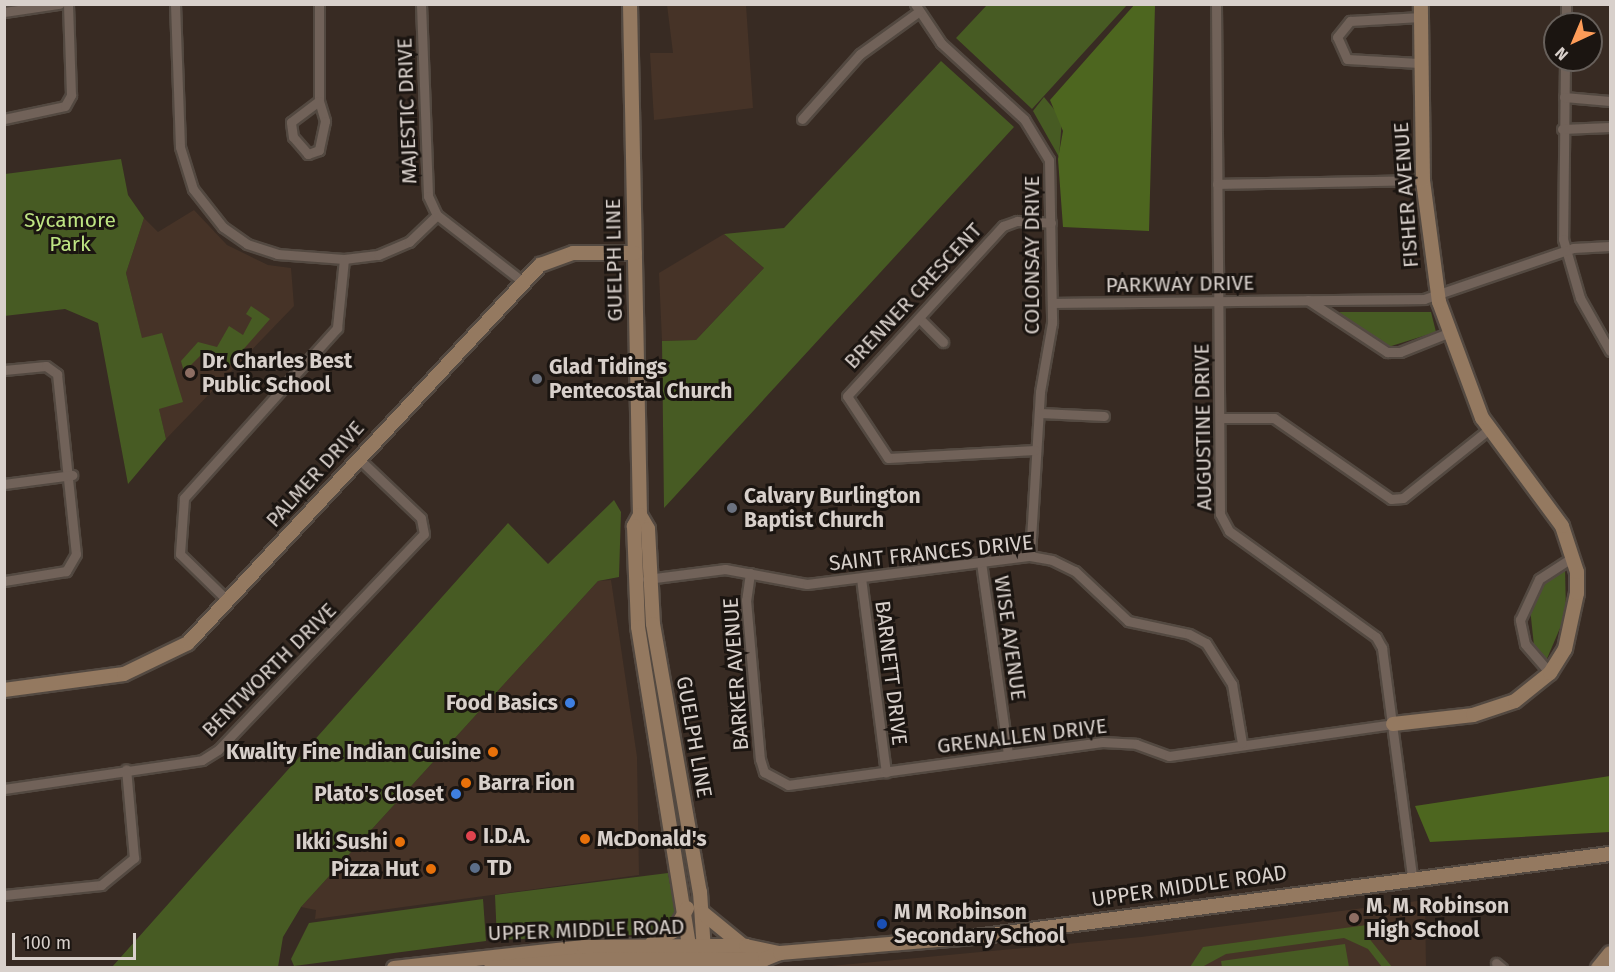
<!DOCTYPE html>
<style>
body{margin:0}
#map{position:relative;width:1615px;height:972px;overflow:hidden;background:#382b23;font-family:"Fira Sans",sans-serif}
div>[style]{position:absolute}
.built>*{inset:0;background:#463327}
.green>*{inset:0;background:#475b23}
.forest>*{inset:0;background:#4d661f}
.roads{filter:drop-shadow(2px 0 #534941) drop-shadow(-2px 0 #534941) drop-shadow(0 2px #534941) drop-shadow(0 -2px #534941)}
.street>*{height:9px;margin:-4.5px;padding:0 4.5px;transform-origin:4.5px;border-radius:4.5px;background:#716259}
.secondary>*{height:14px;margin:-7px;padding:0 7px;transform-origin:7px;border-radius:7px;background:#947960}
.dots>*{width:16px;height:16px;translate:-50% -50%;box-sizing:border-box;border:3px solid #1b1511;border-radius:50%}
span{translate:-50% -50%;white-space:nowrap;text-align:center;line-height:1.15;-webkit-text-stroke:6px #1b1511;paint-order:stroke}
.street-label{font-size:21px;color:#d8d0cb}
.park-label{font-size:21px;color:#bee483}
.poi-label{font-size:21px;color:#d8d0cb;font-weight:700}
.left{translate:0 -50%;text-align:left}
.right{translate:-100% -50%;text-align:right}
.frame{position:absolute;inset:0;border:6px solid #d8d0cb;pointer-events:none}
.north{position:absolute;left:1543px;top:12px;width:60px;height:60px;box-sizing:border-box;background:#1b1511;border:2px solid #67605b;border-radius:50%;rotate:224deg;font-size:16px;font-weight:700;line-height:24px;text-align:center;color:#d8d0cb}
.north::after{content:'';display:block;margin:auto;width:21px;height:27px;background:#fe9c58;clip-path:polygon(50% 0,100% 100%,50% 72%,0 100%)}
.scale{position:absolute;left:12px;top:933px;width:124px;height:27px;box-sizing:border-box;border:3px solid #d8d0cb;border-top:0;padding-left:8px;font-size:18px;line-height:21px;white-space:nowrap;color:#d8d0cb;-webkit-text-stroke:4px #1b1511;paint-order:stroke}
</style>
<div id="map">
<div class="built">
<i style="clip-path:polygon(667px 5px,746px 5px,753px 108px,654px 120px,650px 53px,673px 53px)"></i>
<i style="clip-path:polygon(194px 210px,227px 245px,268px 265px,291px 268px,294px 306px,166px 439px,126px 273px,144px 218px,158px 232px)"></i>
<i style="clip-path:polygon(724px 234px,764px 268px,696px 340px,662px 341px,659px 273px)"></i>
<i style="clip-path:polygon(611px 580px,637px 757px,639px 875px,315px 919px,316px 910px,301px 907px,598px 581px)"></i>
<i style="clip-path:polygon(1425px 900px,1426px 967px,809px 968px,1141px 937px)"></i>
</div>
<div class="green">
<i style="clip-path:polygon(987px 5px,987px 4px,1127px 5px,1032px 109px,956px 38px)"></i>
<i style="clip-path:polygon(941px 61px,1014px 127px,664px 508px,662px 341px,696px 340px,764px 268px,724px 234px,784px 228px)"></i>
<i style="clip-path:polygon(1044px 97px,1062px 119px,1059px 157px,1033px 111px)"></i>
<i style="clip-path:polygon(121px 159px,128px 195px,144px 218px,126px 273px,142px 338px,162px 333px,183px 402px,159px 409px,166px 439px,128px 484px,98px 323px,65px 309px,4px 316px,5px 174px)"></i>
<i style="clip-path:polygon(251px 306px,270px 319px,227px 368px,221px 362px,215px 369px,201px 355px,184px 372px,181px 361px,198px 342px,217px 347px,229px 326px,243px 335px,252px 318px,246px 314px)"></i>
<i style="clip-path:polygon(1339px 312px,1431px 312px,1436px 332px,1385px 348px)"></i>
<i style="clip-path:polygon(614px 500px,621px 512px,619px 577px,598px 581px,301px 907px,283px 937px,278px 967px,112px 967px,508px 523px,548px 564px)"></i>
<i style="clip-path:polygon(1565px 567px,1566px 614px,1546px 661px,1534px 646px,1530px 608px,1549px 577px)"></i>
<i style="clip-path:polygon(668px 873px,676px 917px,660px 934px,497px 940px,495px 895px)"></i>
<i style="clip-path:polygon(483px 899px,486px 941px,294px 966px,291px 959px,309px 923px)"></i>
<i style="clip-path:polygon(1367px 925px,1368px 937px,1392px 967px,1382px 967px,1368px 949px,1344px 938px,1226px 954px,1202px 967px,1190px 967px,1203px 947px)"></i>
<i style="clip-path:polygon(1345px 944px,1349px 967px,1222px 967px,1221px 961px)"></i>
</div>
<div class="forest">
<i style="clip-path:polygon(1135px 4px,1155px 5px,1149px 231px,1063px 227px,1058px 159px,1063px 131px,1050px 100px)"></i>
<i style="clip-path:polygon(1610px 776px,1610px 832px,1430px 842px,1415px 806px)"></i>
</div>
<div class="roads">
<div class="street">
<i style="left:175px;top:4px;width:143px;rotate:88deg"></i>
<i style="left:180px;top:147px;width:44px;rotate:72.8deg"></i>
<i style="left:193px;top:189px;width:48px;rotate:51.7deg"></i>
<i style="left:223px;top:227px;width:29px;rotate:35deg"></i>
<i style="left:247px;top:244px;width:32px;rotate:18deg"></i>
<i style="left:277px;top:254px;width:67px;rotate:4.3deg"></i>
<i style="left:344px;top:259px;width:34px;rotate:-7deg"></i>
<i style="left:378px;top:255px;width:34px;rotate:-23deg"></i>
<i style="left:409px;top:242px;width:39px;rotate:-44deg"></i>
<i style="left:319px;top:4px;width:97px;rotate:90deg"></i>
<i style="left:319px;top:101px;width:21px;rotate:73deg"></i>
<i style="left:325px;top:121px;width:30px;rotate:102deg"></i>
<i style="left:319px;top:150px;width:12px;rotate:160deg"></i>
<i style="left:308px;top:154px;width:23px;rotate:-131deg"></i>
<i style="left:293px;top:137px;width:15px;rotate:-98deg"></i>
<i style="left:291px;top:122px;width:35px;rotate:-37deg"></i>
<i style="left:421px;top:4px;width:192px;rotate:87.9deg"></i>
<i style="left:428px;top:196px;width:21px;rotate:65deg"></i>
<i style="left:437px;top:215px;width:108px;rotate:37.8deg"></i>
<i style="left:915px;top:4px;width:47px;rotate:56.3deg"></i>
<i style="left:941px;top:43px;width:113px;rotate:42.5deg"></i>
<i style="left:1024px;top:119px;width:48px;rotate:58.6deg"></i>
<i style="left:1049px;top:160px;width:163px;rotate:88.9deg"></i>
<i style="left:1052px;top:323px;width:70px;rotate:99.9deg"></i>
<i style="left:1040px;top:392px;width:164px;rotate:93.5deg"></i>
<i style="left:1216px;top:4px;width:510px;rotate:89.55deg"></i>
<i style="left:1220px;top:514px;width:19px;rotate:62deg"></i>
<i style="left:1229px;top:531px;width:181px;rotate:35.8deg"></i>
<i style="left:1376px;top:637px;width:13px;rotate:61deg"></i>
<i style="left:1382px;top:648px;width:230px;rotate:82.5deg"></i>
<i style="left:4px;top:12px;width:56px;rotate:-8.3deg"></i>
<i style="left:1566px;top:24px;width:20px;rotate:-90deg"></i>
<i style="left:1565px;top:60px;width:179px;rotate:90.6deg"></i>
<i style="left:1563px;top:239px;width:61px;rotate:73.9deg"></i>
<i style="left:1580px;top:298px;width:61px;rotate:60.5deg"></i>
<i style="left:1419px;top:63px;width:72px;rotate:-176.8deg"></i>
<i style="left:1347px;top:59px;width:24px;rotate:-114deg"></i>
<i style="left:1337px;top:37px;width:21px;rotate:-51deg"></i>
<i style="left:1350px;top:21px;width:71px;rotate:-3.2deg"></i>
<i style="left:1564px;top:97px;width:46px;rotate:5deg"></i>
<i style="left:4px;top:119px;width:62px;rotate:-12deg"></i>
<i style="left:65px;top:106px;width:13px;rotate:-61deg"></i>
<i style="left:71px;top:95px;width:91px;rotate:-91.9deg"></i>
<i style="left:802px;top:119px;width:87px;rotate:-48.3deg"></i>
<i style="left:860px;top:54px;width:72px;rotate:-35.9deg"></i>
<i style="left:1562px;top:129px;width:48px;rotate:-2.4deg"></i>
<i style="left:1217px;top:184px;width:206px;rotate:-1.1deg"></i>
<i style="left:1308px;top:300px;width:95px;rotate:33.4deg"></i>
<i style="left:1387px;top:352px;width:13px"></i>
<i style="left:1400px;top:352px;width:52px;rotate:-21.6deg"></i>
<i style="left:1052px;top:303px;width:372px;rotate:-0.6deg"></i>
<i style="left:1424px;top:299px;width:157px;rotate:-18.9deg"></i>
<i style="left:1573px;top:248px;width:37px;rotate:-3deg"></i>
<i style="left:919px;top:318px;width:34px;rotate:45deg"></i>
<i style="left:4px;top:370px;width:42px;rotate:-5.4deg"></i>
<i style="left:46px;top:366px;width:14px;rotate:36deg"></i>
<i style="left:57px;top:374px;width:181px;rotate:84deg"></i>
<i style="left:76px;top:554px;width:20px;rotate:120deg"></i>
<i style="left:66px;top:571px;width:63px;rotate:170.8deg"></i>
<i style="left:1040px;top:413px;width:64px;rotate:2.7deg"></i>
<i style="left:1220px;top:418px;width:54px"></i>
<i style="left:1274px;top:418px;width:142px;rotate:34.7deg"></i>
<i style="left:1391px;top:499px;width:12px;rotate:-5deg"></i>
<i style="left:1403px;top:498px;width:110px;rotate:-38.7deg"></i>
<i style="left:1035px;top:450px;width:147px;rotate:176.9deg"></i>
<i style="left:888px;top:458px;width:74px;rotate:-123.5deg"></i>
<i style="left:847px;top:396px;width:231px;rotate:-47.5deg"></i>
<i style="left:1003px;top:226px;width:15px;rotate:-20deg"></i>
<i style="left:1017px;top:221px;width:34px;rotate:3deg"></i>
<i style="left:4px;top:484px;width:69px;rotate:-7.5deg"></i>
<i style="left:981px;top:562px;width:194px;rotate:82deg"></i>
<i style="left:750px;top:573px;width:27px;rotate:98deg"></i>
<i style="left:746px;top:600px;width:160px;rotate:85deg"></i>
<i style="left:760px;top:759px;width:14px;rotate:73deg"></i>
<i style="left:764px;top:772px;width:27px;rotate:28deg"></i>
<i style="left:788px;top:785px;width:317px;rotate:-7.8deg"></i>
<i style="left:1102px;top:742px;width:34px;rotate:3deg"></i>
<i style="left:1136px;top:744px;width:35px;rotate:20deg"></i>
<i style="left:1169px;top:756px;width:226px;rotate:-8.1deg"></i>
<i style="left:861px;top:578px;width:196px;rotate:82.7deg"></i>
<i style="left:647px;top:579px;width:79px;rotate:-7.3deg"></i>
<i style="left:725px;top:569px;width:83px;rotate:10.4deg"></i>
<i style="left:807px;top:584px;width:225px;rotate:-7.2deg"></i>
<i style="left:1030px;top:556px;width:22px;rotate:10deg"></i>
<i style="left:1052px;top:560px;width:25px;rotate:26deg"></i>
<i style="left:1075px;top:571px;width:73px;rotate:43.3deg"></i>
<i style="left:1128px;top:621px;width:62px;rotate:12deg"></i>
<i style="left:1189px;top:634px;width:19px;rotate:28deg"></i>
<i style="left:1206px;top:643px;width:49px;rotate:57.6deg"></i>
<i style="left:1232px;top:684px;width:60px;rotate:80.4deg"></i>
<i style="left:228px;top:601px;width:67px;rotate:-135.6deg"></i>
<i style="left:180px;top:554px;width:56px;rotate:-85.9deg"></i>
<i style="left:184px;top:498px;width:229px;rotate:-48deg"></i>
<i style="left:337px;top:328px;width:69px;rotate:-84.2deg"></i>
<i style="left:1550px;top:673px;width:38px;rotate:-131deg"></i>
<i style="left:1525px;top:644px;width:25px;rotate:-102deg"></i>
<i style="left:1520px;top:620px;width:45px;rotate:-65.1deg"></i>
<i style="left:1539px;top:579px;width:40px;rotate:-32.9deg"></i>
<i style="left:4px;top:789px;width:200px;rotate:-8.3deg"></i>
<i style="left:202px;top:760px;width:19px;rotate:-32deg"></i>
<i style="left:218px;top:750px;width:298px;rotate:-46.4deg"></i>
<i style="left:424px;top:534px;width:16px;rotate:-101deg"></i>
<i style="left:421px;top:518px;width:87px;rotate:-136.4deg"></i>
<i style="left:4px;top:895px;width:98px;rotate:-5.9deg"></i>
<i style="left:101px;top:885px;width:43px;rotate:-39.3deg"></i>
<i style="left:134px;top:858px;width:89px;rotate:-95.1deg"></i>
<i style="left:1496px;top:963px;width:8px;rotate:40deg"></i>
</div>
<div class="secondary">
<i style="left:630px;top:4px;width:511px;rotate:88.88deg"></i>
<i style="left:640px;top:515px;width:16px;rotate:60deg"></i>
<i style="left:648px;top:529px;width:95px;rotate:87deg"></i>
<i style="left:653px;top:624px;width:272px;rotate:80.1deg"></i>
<i style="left:700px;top:892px;width:73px;rotate:86.1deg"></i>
<i style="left:640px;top:515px;width:13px;rotate:119deg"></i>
<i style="left:634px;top:526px;width:101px;rotate:87.7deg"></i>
<i style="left:638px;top:627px;width:342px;rotate:80.9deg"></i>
<i style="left:4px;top:690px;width:121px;rotate:-7.6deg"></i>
<i style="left:124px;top:674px;width:71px;rotate:-25.8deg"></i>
<i style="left:188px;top:643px;width:517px;rotate:-47.04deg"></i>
<i style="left:540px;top:265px;width:35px;rotate:-20deg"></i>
<i style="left:573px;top:253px;width:62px"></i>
<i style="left:1393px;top:724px;width:81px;rotate:-6.4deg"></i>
<i style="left:1473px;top:715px;width:44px;rotate:-18.4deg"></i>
<i style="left:1515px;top:701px;width:45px;rotate:-38.7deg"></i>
<i style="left:1550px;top:673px;width:28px;rotate:-58deg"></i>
<i style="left:1565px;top:649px;width:57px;rotate:-77.9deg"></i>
<i style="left:1577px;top:593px;width:21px;rotate:-90deg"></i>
<i style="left:1577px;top:572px;width:48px;rotate:-108.1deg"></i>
<i style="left:1562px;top:526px;width:134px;rotate:-126.5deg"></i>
<i style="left:1482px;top:418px;width:124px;rotate:-110.3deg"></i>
<i style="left:1439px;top:302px;width:123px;rotate:-97.5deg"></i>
<i style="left:1423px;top:180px;width:176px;rotate:-90.7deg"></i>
<i style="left:703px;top:913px;width:49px;rotate:39.2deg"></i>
<i style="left:652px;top:943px;width:26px;rotate:-29deg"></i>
<i style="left:675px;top:930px;width:25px;rotate:-61deg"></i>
<i style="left:394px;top:968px;width:191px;rotate:-6.3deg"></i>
<i style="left:584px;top:947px;width:162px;rotate:-0.4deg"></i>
<i style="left:746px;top:946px;width:35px;rotate:12deg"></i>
<i style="left:491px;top:968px;width:95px;rotate:-4.8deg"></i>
<i style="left:586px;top:960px;width:179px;rotate:-0.3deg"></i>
<i style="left:765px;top:959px;width:16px;rotate:-22deg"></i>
<i style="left:780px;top:953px;width:197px;rotate:-4.7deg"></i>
<i style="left:976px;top:937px;width:639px;rotate:-7.46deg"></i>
<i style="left:1598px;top:968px;width:19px;rotate:-51deg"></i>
</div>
</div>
<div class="dots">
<i style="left:190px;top:373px;background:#8d6e63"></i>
<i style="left:537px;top:379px;background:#6b7280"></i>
<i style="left:732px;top:508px;background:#6b7280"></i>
<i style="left:570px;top:703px;background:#3f7fe0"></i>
<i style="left:493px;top:752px;background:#e8710a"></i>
<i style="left:466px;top:783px;background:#e8710a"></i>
<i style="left:456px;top:794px;background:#3f7fe0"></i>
<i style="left:471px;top:836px;background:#e0444e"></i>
<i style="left:585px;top:839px;background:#e8710a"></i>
<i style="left:400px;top:842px;background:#e8710a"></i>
<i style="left:475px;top:868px;background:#5c6f8a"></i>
<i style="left:431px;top:869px;background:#e8710a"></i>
<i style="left:1354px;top:918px;background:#8d6e63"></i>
<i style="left:882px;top:924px;background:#1a4fb4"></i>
</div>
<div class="street-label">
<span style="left:407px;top:111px;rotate:-92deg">MAJESTIC DRIVE</span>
<span style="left:1406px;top:195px;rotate:-94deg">FISHER AVENUE</span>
<span style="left:1032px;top:255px;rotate:-90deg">COLONSAY DRIVE</span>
<span style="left:614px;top:260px;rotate:-91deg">GUELPH LINE</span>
<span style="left:1180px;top:284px;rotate:-1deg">PARKWAY DRIVE</span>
<span style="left:913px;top:296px;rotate:-47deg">BRENNER CRESCENT</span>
<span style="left:1203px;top:427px;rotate:-91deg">AUGUSTINE DRIVE</span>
<span style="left:315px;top:474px;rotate:-48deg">PALMER DRIVE</span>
<span style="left:931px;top:553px;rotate:-6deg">SAINT FRANCES DRIVE</span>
<span style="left:1010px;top:638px;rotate:82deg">WISE AVENUE</span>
<span style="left:269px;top:670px;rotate:-45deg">BENTWORTH DRIVE</span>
<span style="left:891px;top:673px;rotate:83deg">BARNETT DRIVE</span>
<span style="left:736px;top:674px;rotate:-94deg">BARKER AVENUE</span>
<span style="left:1022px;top:736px;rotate:-7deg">GRENALLEN DRIVE</span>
<span style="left:694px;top:737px;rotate:80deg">GUELPH LINE</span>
<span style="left:1189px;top:886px;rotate:-8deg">UPPER MIDDLE ROAD</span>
<span style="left:586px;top:930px;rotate:-2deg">UPPER MIDDLE ROAD</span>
</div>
<div class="park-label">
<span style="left:70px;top:232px">Sycamore<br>Park</span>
</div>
<div class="poi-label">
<span class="left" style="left:202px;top:373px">Dr. Charles Best<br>Public School</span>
<span class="left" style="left:549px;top:379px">Glad Tidings<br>Pentecostal Church</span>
<span class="left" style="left:744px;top:508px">Calvary Burlington<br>Baptist Church</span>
<span class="right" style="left:558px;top:703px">Food Basics</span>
<span class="right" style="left:481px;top:752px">Kwality Fine Indian Cuisine</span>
<span class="left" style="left:478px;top:783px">Barra Fion</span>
<span class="right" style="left:444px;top:794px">Plato's Closet</span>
<span class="left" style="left:483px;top:836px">I.D.A.</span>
<span class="left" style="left:597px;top:839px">McDonald's</span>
<span class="right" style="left:388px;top:842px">Ikki Sushi</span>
<span class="left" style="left:487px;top:868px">TD</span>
<span class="right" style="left:419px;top:869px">Pizza Hut</span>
<span class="left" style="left:1366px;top:918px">M. M. Robinson<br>High School</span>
<span class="left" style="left:894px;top:924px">M M Robinson<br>Secondary School</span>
</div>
<div class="frame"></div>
<div class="north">N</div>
<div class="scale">100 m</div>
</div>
